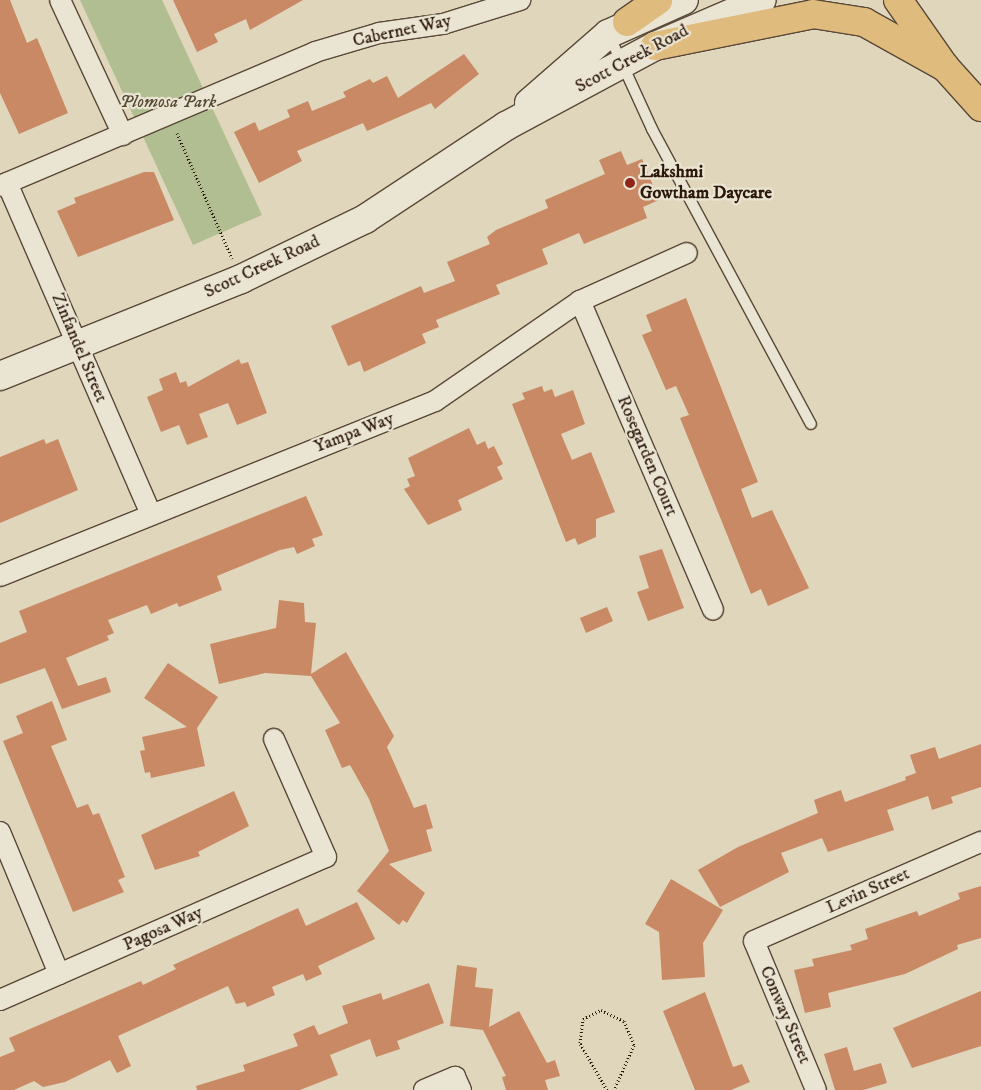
<!DOCTYPE html>
<style>
body{margin:0}
#map{position:relative;width:981px;height:1090px;overflow:hidden;background:#dfd6bb;font-family:"IM FELL DW Pica",serif}
div>[style]{position:absolute}
.green>*{inset:0;background:#b0be91}
.building>*{inset:0;background:#ca8965}
.path>*{height:3px;margin-top:-1.5px;transform-origin:0;background:repeating-linear-gradient(90deg,#2c180b 0 1px,transparent 0 3.5px)}
.roads{filter:drop-shadow(1px 0 #594837) drop-shadow(-1px 0 #594837) drop-shadow(0 1px #594837) drop-shadow(0 -1px #594837)}
.service>*{height:10px;margin:-5px;padding:0 5px;transform-origin:5px;border-radius:5px;background:#eae4d3}
.minor>*{height:20px;margin:-10px;padding:0 10px;transform-origin:10px;border-radius:10px;background:#eae4d3}
.secondary>*{height:28px;margin:-14px;padding:0 14px;transform-origin:14px;border-radius:14px;background:#eae4d3}
.motorway>*{height:28px;margin:-14px;padding:0 14px;transform-origin:14px;border-radius:14px;background:#e0bb7e}
.dots>*{width:14px;height:14px;translate:-50% -50%;box-sizing:border-box;border:2px solid #eae4d3;border-radius:50%}
span{translate:-50% -50%;white-space:nowrap;text-align:center;line-height:1.15;-webkit-text-stroke:4.5px #eae4d3;paint-order:stroke}
.street-label{font-size:18px;color:#2c180b}
.park-label{font-size:18px;color:#544a33;font-style:italic}
.poi-label{font-size:18px;color:#2c180b;font-weight:700}
.left{translate:0 -50%;text-align:left}
</style>
<div id="map">
<div class="green">
<i style="clip-path:polygon(80px 0,162px 0,262px 215px,193px 245px)"></i>
</div>
<div class="building">
<i style="clip-path:polygon(0 0,10px 0,27px 43px,37px 38px,68px 113px,19px 134px,0 93px)"></i>
<i style="clip-path:polygon(173px 0,303px 0,250px 30px,246px 19px,214px 34px,218px 42px,197px 52px)"></i>
<i style="clip-path:polygon(464px 54px,479px 74px,435px 109px,431px 103px,367px 131px,363px 123px,297px 151px,302px 161px,259px 183px,234px 132px,255px 122px,259px 131px,290px 117px,287px 110px,308px 101px,312px 111px,346px 97px,343px 92px,370px 79px,373px 83px,387px 76px,398px 98px)"></i>
<i style="clip-path:polygon(621px 151px,627px 165px,642px 159px,659px 200px,643px 207px,647px 218px,584px 244px,579px 233px,542px 249px,548px 264px,496px 285px,500px 294px,436px 320px,439px 327px,422px 334px,426px 343px,364px 372px,360px 361px,348px 366px,331px 326px,421px 286px,424px 293px,455px 281px,447px 262px,490px 244px,487px 237px,496px 230px,548px 208px,545px 200px,605px 174px,599px 160px)"></i>
<i style="clip-path:polygon(144px 172px,154px 172px,174px 220px,78px 257px,57px 211px,76px 203px,74px 198px)"></i>
<i style="clip-path:polygon(686px 298px,758px 482px,741px 489px,752px 518px,772px 510px,809px 588px,768px 606px,761px 589px,751px 594px,680px 418px,689px 415px,676px 386px,666px 390px,642px 335px,652px 331px,646px 315px)"></i>
<i style="clip-path:polygon(239px 359px,241px 364px,248px 362px,267px 413px,237px 425px,228px 403px,199px 414px,208px 437px,187px 445px,179px 425px,161px 432px,147px 397px,163px 390px,159px 379px,176px 372px,180px 383px,186px 381px,188px 387px)"></i>
<i style="clip-path:polygon(542px 386px,544px 392px,552px 389px,555px 397px,573px 390px,585px 424px,561px 434px,572px 460px,591px 452px,615px 512px,596px 519px,596px 537px,578px 545px,575px 538px,566px 542px,512px 404px,525px 399px,522px 393px)"></i>
<i style="clip-path:polygon(469px 428px,477px 445px,485px 441px,488px 449px,494px 446px,503px 464px,497px 467px,503px 479px,458px 500px,462px 510px,428px 525px,404px 489px,410px 486px,407px 479px,415px 476px,408px 458px)"></i>
<i style="clip-path:polygon(44px 439px,46px 444px,58px 439px,78px 490px,0 523px,0 457px)"></i>
<i style="clip-path:polygon(306px 496px,323px 535px,312px 539px,315px 546px,297px 554px,294px 547px,280px 550px,217px 576px,222px 590px,179px 607px,177px 603px,151px 614px,147px 605px,108px 620px,114px 633px,107px 636px,109px 640px,66px 658px,78px 686px,106px 677px,111px 692px,62px 709px,45px 668px,0 684px,0 643px,27px 632px,19px 611px)"></i>
<i style="clip-path:polygon(662px 549px,684px 608px,648px 621px,637px 592px,649px 588px,639px 556px)"></i>
<i style="clip-path:polygon(279px 600px,304px 603px,305px 622px,316px 623px,311px 674px,346px 652px,394px 736px,387px 747px,414px 808px,426px 804px,433px 828px,426px 830px,432px 851px,389px 864px,425px 893px,407px 923px,403px 920px,399px 925px,357px 891px,389px 851px,369px 799px,350px 765px,342px 768px,325px 730px,340px 723px,311px 676px,265px 673px,219px 684px,210px 644px,276px 628px)"></i>
<i style="clip-path:polygon(607px 607px,613px 621px,586px 633px,580px 618px)"></i>
<i style="clip-path:polygon(168px 663px,218px 697px,197px 728px,205px 766px,151px 778px,150px 772px,145px 773px,140px 751px,145px 750px,142px 737px,187px 727px,144px 698px)"></i>
<i style="clip-path:polygon(52px 701px,67px 740px,51px 746px,77px 808px,88px 804px,93px 815px,99px 813px,125px 877px,118px 880px,124px 892px,73px 912px,3px 741px,23px 733px,16px 716px)"></i>
<i style="clip-path:polygon(981px 744px,981px 787px,951px 797px,953px 803px,932px 810px,928px 796px,887px 810px,894px 830px,828px 852px,822px 838px,781px 853px,789px 872px,720px 907px,698px 870px,738px 847px,818px 813px,814px 800px,841px 790px,845px 802px,906px 780px,905px 777px,916px 773px,910px 755px,935px 747px,939px 759px)"></i>
<i style="clip-path:polygon(234px 791px,249px 826px,198px 852px,200px 856px,155px 870px,141px 835px)"></i>
<i style="clip-path:polygon(671px 879px,723px 910px,703px 943px,705px 977px,662px 980px,659px 932px,645px 924px)"></i>
<i style="clip-path:polygon(981px 886px,981px 938px,957px 945px,958px 949px,905px 974px,828px 993px,831px 1007px,805px 1013px,794px 970px,814px 966px,812px 959px,852px 950px,850px 945px,868px 939px,865px 929px,917px 911px,919px 916px,960px 899px,958px 893px)"></i>
<i style="clip-path:polygon(357px 902px,375px 939px,318px 966px,322px 974px,306px 981px,303px 974px,272px 987px,275px 995px,247px 1007px,245px 1002px,236px 1004px,228px 986px,118px 1036px,131px 1066px,117px 1073px,110px 1060px,65px 1082px,43px 1087px,34px 1081px,14px 1090px,0 1090px,0 1057px,15px 1051px,9px 1038px,141px 981px,143px 985px,176px 969px,173px 965px,298px 908px,306px 926px)"></i>
<i style="clip-path:polygon(457px 965px,477px 968px,475px 987px,493px 989px,489px 1027px,519px 1011px,547px 1063px,555px 1060px,560px 1076px,545px 1080px,548px 1090px,506px 1090px,502px 1077px,506px 1076px,483px 1030px,450px 1026px)"></i>
<i style="clip-path:polygon(429px 983px,444px 1023px,397px 1041px,400px 1049px,376px 1057px,370px 1039px,330px 1055px,338px 1075px,300px 1090px,197px 1090px,196px 1086px,245px 1071px,243px 1065px,298px 1046px,293px 1034px,314px 1025px,319px 1035px,348px 1023px,342px 1006px,381px 993px,383px 1000px)"></i>
<i style="clip-path:polygon(981px 991px,981px 1046px,912px 1068px,893px 1028px)"></i>
<i style="clip-path:polygon(705px 992px,733px 1067px,742px 1064px,750px 1082px,731px 1090px,695px 1090px,663px 1011px)"></i>
<i style="clip-path:polygon(847px 1047px,854px 1071px,881px 1063px,887px 1083px,863px 1090px,835px 1090px,824px 1054px)"></i>
</div>
<div class="path">
<i style="left:177px;top:133px;width:137px;rotate:66.3deg"></i>
<i style="left:607px;top:1090px;width:54px;rotate:-119.9deg"></i>
<i style="left:580px;top:1043px;width:24px;rotate:-83deg"></i>
<i style="left:583px;top:1019px;width:20px;rotate:-27deg"></i>
<i style="left:601px;top:1010px;width:25px;rotate:26deg"></i>
<i style="left:624px;top:1021px;width:26px;rotate:67deg"></i>
<i style="left:634px;top:1045px;width:49px;rotate:114deg"></i>
</div>
<div class="roads">
<div class="service">
<i style="left:609px;top:35px;width:103px;rotate:65.4deg"></i>
<i style="left:652px;top:129px;width:335px;rotate:61.7deg"></i>
</div>
<div class="minor">
<i style="left:60px;top:0;width:149px;rotate:65deg"></i>
<i style="left:7px;top:183px;width:359px;rotate:66.5deg"></i>
<i style="left:0;top:186px;width:342px;rotate:-23deg"></i>
<i style="left:315px;top:52px;width:67px;rotate:-16.5deg"></i>
<i style="left:379px;top:33px;width:65px;rotate:-8deg"></i>
<i style="left:443px;top:24px;width:81px;rotate:-17.3deg"></i>
<i style="left:580px;top:301px;width:336px;rotate:66.7deg"></i>
<i style="left:0;top:576px;width:469px;rotate:-21.9deg"></i>
<i style="left:435px;top:401px;width:176px;rotate:-34.6deg"></i>
<i style="left:580px;top:301px;width:117px;rotate:-24.2deg"></i>
<i style="left:0;top:832px;width:154px;rotate:67.4deg"></i>
<i style="left:0;top:1000px;width:356px;rotate:-23.7deg"></i>
<i style="left:326px;top:857px;width:129px;rotate:-113.8deg"></i>
<i style="left:424px;top:1090px;width:34px;rotate:-23deg"></i>
<i style="left:455px;top:1077px;width:14px;rotate:65deg"></i>
<i style="left:816px;top:1090px;width:161px;rotate:-112.6deg"></i>
<i style="left:754px;top:941px;width:248px;rotate:-23.6deg"></i>
</div>
<div class="secondary">
<i style="left:529px;top:103px;width:105px;rotate:-41.1deg"></i>
<i style="left:608px;top:34px;width:83px;rotate:-24.1deg"></i>
<i style="left:0;top:376px;width:260px;rotate:-21.9deg"></i>
<i style="left:241px;top:279px;width:138px;rotate:-25.8deg"></i>
<i style="left:365px;top:219px;width:169px;rotate:-33.4deg"></i>
<i style="left:506px;top:126px;width:169px;rotate:-28.2deg"></i>
<i style="left:655px;top:46px;width:116px;rotate:-23.3deg"></i>
</div>
<div class="motorway">
<i style="left:898px;top:0;width:82px;rotate:55deg"></i>
<i style="left:945px;top:67px;width:54px;rotate:48deg"></i>
<i style="left:627px;top:22px;width:38px;rotate:-35deg"></i>
<i style="left:655px;top:46px;width:161px;rotate:-11.4deg"></i>
<i style="left:813px;top:14px;width:52px;rotate:8.9deg"></i>
<i style="left:864px;top:22px;width:93px;rotate:29.1deg"></i>
</div>
</div>
<div class="dots">
<i style="left:630px;top:183px;background:#8f2418"></i>
</div>
<div class="street-label">
<span style="left:402px;top:31px;rotate:-12deg">Cabernet Way</span>
<span style="left:632px;top:59px;rotate:-28deg">Scott Creek Road</span>
<span style="left:262px;top:267px;rotate:-25deg">Scott Creek Road</span>
<span style="left:79px;top:348px;rotate:67deg">Zinfandel Street</span>
<span style="left:354px;top:433px;rotate:-21deg">Yampa Way</span>
<span style="left:647px;top:456px;rotate:67deg">Rosegarden Court</span>
<span style="left:868px;top:891px;rotate:-24deg">Levin Street</span>
<span style="left:163px;top:929px;rotate:-24deg">Pagosa Way</span>
<span style="left:785px;top:1015px;rotate:67deg">Conway Street</span>
</div>
<div class="park-label">
<span style="left:168px;top:102px">Plomosa Park</span>
</div>
<div class="poi-label">
<span class="left" style="left:640px;top:183px">Lakshmi<br>Gowtham Daycare</span>
</div>
</div>
